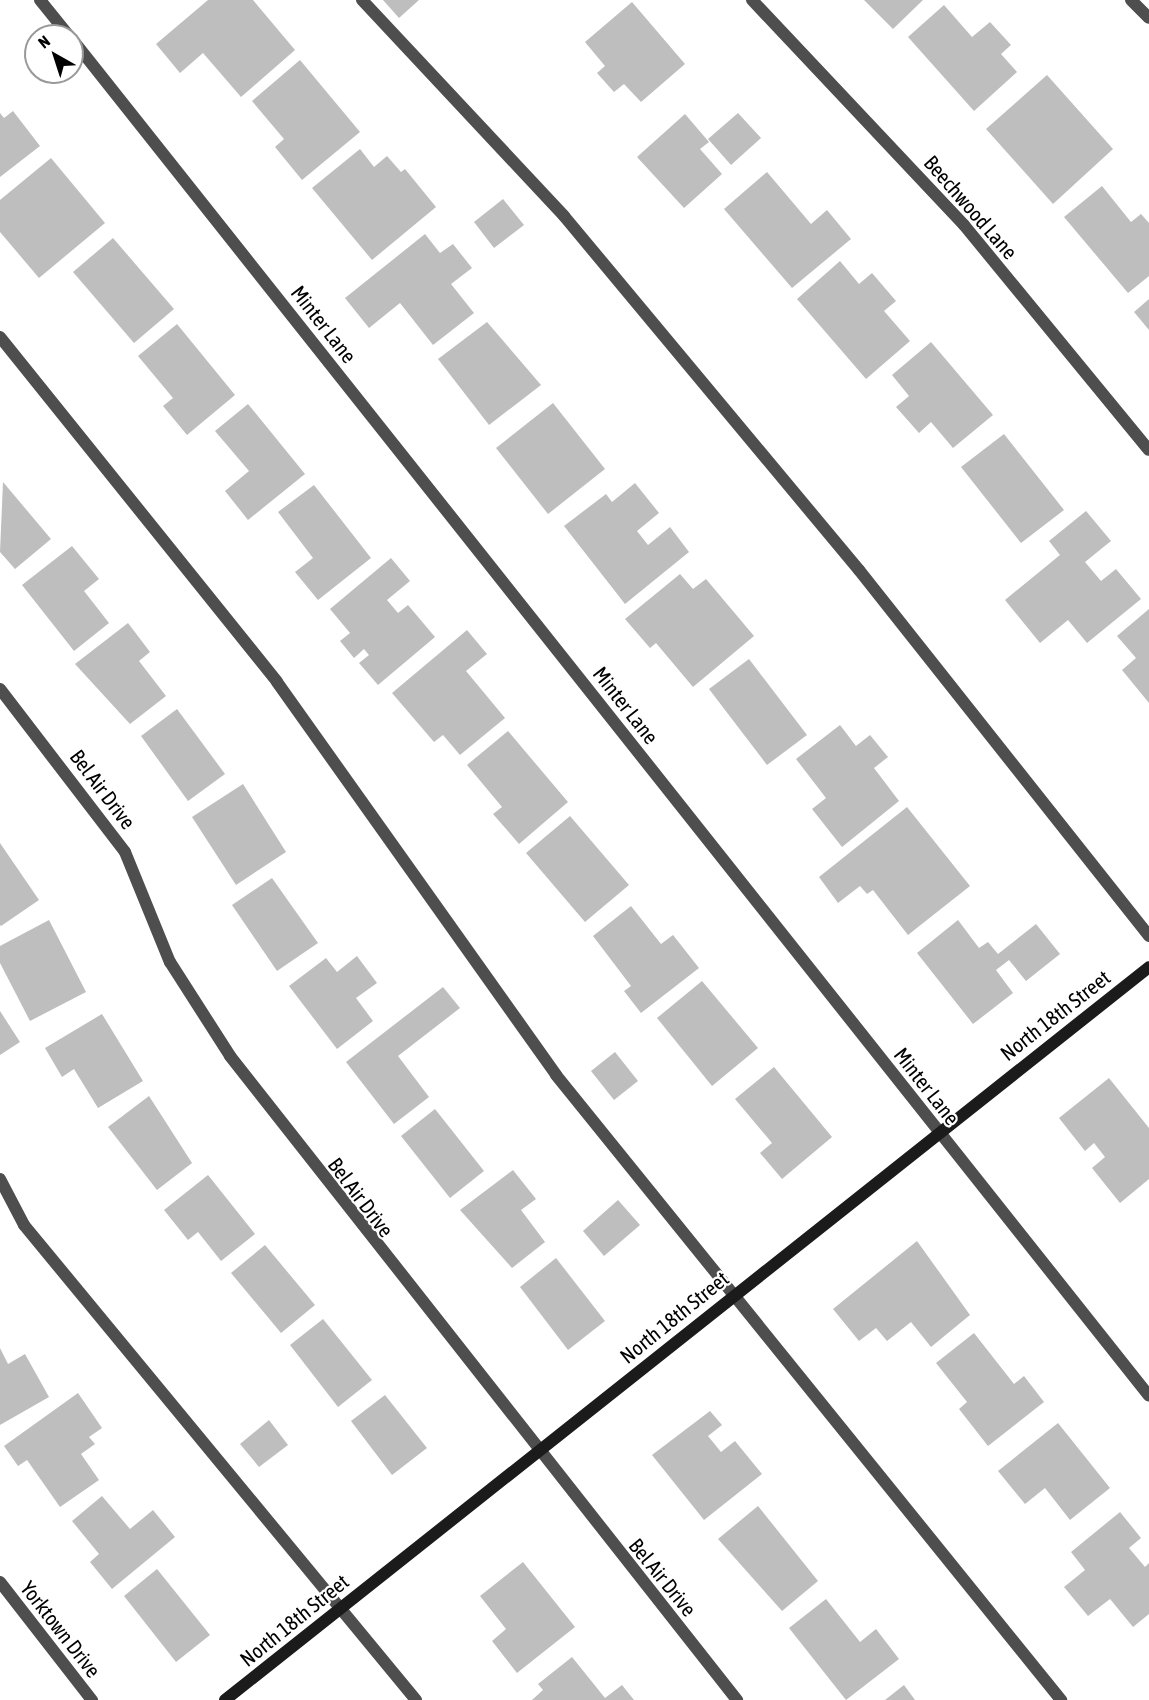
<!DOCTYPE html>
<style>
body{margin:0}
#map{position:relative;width:1149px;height:1700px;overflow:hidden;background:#fff;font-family:"Asap Condensed",sans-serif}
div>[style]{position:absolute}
.building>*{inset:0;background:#bebebe}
.lane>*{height:12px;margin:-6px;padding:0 6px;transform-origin:6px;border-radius:6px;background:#4e4e4e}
.street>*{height:12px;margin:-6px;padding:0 6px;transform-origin:6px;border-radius:6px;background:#4e4e4e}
.secondary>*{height:12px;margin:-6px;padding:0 6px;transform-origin:6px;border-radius:6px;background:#1b1b1b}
span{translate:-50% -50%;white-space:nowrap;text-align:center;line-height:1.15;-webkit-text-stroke:4.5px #fff;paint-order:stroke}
.street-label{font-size:21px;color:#000}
.north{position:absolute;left:24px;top:24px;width:60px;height:60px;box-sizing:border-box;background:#fff;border:2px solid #999;border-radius:50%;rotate:321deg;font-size:16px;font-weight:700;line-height:24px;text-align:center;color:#000}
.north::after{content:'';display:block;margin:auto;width:21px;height:27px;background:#000;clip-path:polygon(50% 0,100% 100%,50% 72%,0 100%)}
</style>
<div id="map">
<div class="building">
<i style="clip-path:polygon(208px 0,253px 0,295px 50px,241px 97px,203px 53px,180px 73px,156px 44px)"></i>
<i style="clip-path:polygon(383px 0,419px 0,399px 18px)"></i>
<i style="clip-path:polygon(864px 0,923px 0,893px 29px)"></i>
<i style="clip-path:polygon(632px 2px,685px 64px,641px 102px,624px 84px,614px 92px,597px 73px,605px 66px,585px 42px)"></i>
<i style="clip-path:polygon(944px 5px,972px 37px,990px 22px,1011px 45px,1001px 54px,1017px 72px,974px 111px,908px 37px)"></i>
<i style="clip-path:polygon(300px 60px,360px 132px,302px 180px,275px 147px,284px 139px,252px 101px)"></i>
<i style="clip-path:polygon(1047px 75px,1113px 149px,1053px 204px,986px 129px)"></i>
<i style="clip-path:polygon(13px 111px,40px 146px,0 177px,0 113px,4px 118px)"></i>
<i style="clip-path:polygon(738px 113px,761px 138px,731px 165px,708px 139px)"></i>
<i style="clip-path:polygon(685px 114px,709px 142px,700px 149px,722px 174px,684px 208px,637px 157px)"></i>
<i style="clip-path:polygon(360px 149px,374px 167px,387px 156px,401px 172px,405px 169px,436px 207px,372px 260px,312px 188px)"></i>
<i style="clip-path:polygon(51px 158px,105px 223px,39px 278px,0 232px,0 200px)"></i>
<i style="clip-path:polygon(767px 172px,811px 224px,827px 210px,851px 239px,792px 288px,724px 209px)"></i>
<i style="clip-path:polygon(1102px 186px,1131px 222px,1141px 214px,1149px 223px,1149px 276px,1128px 293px,1064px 217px)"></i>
<i style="clip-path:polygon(503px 199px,524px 225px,494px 248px,474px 222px)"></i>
<i style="clip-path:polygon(425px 234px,440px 253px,453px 244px,472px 268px,451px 284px,474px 313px,433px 345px,400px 303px,369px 328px,345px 298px)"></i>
<i style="clip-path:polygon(113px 238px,174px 309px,134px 343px,73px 272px)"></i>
<i style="clip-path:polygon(840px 261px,859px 284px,872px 273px,896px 301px,884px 311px,910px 341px,866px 379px,797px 299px)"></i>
<i style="clip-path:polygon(1149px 299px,1149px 330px,1134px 312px)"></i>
<i style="clip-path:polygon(487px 322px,541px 385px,489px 425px,438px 359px)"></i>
<i style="clip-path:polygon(177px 324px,235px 395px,187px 435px,163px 406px,173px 398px,138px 356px)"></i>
<i style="clip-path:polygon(931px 342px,993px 415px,953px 448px,931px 422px,919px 433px,896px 407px,909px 396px,892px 375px)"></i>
<i style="clip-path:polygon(553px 403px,605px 469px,548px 514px,496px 448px)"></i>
<i style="clip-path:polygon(248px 404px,305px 474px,248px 520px,225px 491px,249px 471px,215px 431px)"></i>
<i style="clip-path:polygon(1004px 434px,1064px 510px,1021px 543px,961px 467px)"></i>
<i style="clip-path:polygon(3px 482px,51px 539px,15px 569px,0 552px)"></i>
<i style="clip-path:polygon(635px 483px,659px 513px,637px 531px,648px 545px,670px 527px,689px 552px,625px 604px,564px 526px,606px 494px,612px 502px)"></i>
<i style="clip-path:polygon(314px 485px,371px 558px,318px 600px,295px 572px,313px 558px,278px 512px)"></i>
<i style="clip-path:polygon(1086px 511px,1111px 541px,1085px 562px,1101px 581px,1116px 569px,1141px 599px,1087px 643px,1068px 620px,1040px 643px,1005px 600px,1060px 555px,1049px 541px)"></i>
<i style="clip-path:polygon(72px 546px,99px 579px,84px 591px,109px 623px,74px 651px,22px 585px)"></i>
<i style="clip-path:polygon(391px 558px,410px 581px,387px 600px,398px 613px,408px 605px,435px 637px,378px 685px,359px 663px,369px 655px,364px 649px,354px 658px,340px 641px,350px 633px,330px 609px)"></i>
<i style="clip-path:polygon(680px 574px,693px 589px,706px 579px,754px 636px,693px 687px,656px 643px,650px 648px,625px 619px)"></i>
<i style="clip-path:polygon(1149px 609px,1149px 703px,1122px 670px,1136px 658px,1117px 636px)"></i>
<i style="clip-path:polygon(128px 623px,150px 652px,139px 661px,166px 696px,130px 724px,75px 664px)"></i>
<i style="clip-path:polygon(467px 630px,487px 654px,466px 671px,505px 718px,460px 755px,443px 735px,434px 742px,392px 693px)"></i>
<i style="clip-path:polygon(749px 659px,807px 735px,767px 765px,709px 689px)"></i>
<i style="clip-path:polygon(177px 709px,225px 774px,188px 801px,141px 736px)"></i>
<i style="clip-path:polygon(840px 725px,856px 746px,870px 735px,888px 757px,874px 768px,899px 801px,842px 847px,812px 809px,826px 798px,796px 759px)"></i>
<i style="clip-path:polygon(508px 731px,568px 802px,519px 844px,493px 814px,502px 807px,467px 765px)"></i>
<i style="clip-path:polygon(243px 784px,286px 852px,236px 885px,192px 817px)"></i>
<i style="clip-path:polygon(907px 807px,970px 886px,908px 935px,873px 890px,867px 894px,860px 886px,838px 903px,819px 877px)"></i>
<i style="clip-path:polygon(570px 816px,629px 885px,585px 922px,526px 853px)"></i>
<i style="clip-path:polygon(0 843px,39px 900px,1px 926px,0 925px)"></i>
<i style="clip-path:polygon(272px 878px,318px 943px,277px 971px,232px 905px)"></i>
<i style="clip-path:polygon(631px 906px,661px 944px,673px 935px,699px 968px,641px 1013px,624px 991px,631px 986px,593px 936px)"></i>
<i style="clip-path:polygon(49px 920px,86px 992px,30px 1021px,0 963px,0 946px)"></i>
<i style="clip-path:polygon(958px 920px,979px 948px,988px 942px,998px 954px,1036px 924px,1060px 954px,1026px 981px,1009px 960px,996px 970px,1013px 993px,973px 1024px,917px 953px)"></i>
<i style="clip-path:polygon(357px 956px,377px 983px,356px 998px,373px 1021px,337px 1049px,289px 986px,326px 958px,337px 972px)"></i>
<i style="clip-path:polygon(702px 981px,758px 1048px,712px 1086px,657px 1018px)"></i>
<i style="clip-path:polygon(443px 987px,460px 1008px,398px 1056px,429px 1097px,394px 1124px,346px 1062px)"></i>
<i style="clip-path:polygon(0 1011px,20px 1042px,0 1055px)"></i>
<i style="clip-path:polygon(102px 1014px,143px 1081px,98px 1108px,74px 1069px,62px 1077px,45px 1048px)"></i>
<i style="clip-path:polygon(615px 1052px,638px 1081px,614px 1100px,591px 1071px)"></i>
<i style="clip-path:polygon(774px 1067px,832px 1137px,782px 1179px,760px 1153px,772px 1143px,735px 1099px)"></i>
<i style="clip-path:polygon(1109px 1078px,1149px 1128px,1149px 1179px,1120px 1203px,1092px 1168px,1105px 1157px,1094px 1143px,1085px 1151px,1059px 1118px)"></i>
<i style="clip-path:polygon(149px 1096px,192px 1163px,157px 1190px,108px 1127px)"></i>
<i style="clip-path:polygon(435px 1109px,484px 1171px,450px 1198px,401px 1136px)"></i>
<i style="clip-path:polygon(513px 1170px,536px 1199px,521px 1210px,545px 1242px,512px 1268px,460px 1210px)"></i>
<i style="clip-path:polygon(208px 1175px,255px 1234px,221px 1261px,198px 1232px,188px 1240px,164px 1210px)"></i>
<i style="clip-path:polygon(618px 1200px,640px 1225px,604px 1256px,583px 1231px)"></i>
<i style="clip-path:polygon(917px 1241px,970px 1315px,931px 1347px,911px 1322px,887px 1341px,876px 1328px,859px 1341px,833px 1309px)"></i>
<i style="clip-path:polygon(265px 1245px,315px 1305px,281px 1333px,231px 1273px)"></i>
<i style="clip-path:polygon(556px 1258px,605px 1321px,568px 1350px,520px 1287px)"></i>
<i style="clip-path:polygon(323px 1319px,372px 1380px,338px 1407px,290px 1345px)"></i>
<i style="clip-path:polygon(974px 1333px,1014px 1384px,1024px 1376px,1044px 1402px,988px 1446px,959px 1409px,967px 1402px,936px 1363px)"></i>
<i style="clip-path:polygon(0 1348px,8px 1364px,25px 1354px,49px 1397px,0 1425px)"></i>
<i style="clip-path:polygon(78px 1393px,102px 1428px,89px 1437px,95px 1444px,81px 1454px,99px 1480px,60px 1507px,27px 1460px,18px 1466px,4px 1446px)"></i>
<i style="clip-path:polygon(385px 1395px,427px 1448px,392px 1475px,351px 1421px)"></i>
<i style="clip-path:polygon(710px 1411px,722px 1425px,708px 1436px,721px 1452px,735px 1441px,762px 1474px,704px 1520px,652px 1455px)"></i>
<i style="clip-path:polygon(269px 1420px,288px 1445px,259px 1467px,240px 1444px)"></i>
<i style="clip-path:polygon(1058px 1423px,1110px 1488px,1070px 1520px,1045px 1488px,1025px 1504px,998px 1471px)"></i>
<i style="clip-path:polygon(102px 1496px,130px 1529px,153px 1510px,175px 1537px,112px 1589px,90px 1562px,99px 1554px,72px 1521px)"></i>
<i style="clip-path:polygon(758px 1506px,818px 1581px,782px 1611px,718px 1539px)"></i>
<i style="clip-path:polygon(1120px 1512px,1141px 1538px,1129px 1548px,1145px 1567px,1149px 1563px,1149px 1614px,1133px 1627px,1110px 1599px,1088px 1616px,1064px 1587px,1085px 1570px,1071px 1552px)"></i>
<i style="clip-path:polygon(523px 1562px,575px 1627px,517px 1673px,492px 1641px,506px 1629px,480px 1596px)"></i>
<i style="clip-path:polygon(157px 1569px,210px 1635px,176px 1662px,124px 1596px)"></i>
<i style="clip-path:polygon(826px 1599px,860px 1642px,876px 1629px,899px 1659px,846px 1700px,789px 1628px)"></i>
<i style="clip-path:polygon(572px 1657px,605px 1698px,622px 1685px,634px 1700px,532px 1700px,543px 1690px,538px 1684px)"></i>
<i style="clip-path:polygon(904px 1685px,915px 1700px,885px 1700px)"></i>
</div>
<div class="lane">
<i style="left:362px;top:0;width:296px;rotate:46.9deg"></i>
<i style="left:564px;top:216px;width:461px;rotate:50.2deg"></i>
<i style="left:859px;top:570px;width:467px;rotate:51.6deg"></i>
<i style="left:1131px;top:0;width:25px;rotate:45deg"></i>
<i style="left:0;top:337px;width:442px;rotate:51.2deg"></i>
<i style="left:277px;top:682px;width:482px;rotate:54.6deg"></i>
<i style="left:556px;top:1075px;width:804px;rotate:51.06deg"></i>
<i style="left:0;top:1179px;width:52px;rotate:62.4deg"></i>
<i style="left:24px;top:1225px;width:616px;rotate:50.47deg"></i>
</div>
<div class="street">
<i style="left:40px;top:0;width:46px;rotate:51.1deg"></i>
<i style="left:752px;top:0;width:309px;rotate:46.7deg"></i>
<i style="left:964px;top:225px;width:291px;rotate:50.6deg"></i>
<i style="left:72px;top:39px;width:1732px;rotate:51.56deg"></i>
<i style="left:0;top:689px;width:205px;rotate:52.5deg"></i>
<i style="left:125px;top:852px;width:119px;rotate:67.8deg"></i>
<i style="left:170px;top:962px;width:112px;rotate:57.4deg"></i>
<i style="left:230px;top:1056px;width:820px;rotate:51.79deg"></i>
<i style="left:0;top:1582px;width:150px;rotate:52.1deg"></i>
</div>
<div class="secondary">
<i style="left:225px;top:1700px;width:1179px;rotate:-38.42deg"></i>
</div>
<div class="street-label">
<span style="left:971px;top:207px;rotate:49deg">Beechwood Lane</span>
<span style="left:324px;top:324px;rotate:52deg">Minter Lane</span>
<span style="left:626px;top:705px;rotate:52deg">Minter Lane</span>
<span style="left:103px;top:789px;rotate:53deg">Bel Air Drive</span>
<span style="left:1055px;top:1015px;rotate:-38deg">North 18th Street</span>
<span style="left:927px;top:1086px;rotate:52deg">Minter Lane</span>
<span style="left:361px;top:1197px;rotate:53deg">Bel Air Drive</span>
<span style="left:674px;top:1317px;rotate:-39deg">North 18th Street</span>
<span style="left:663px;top:1577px;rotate:51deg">Bel Air Drive</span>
<span style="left:294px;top:1620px;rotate:-39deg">North 18th Street</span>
<span style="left:61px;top:1629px;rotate:52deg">Yorktown Drive</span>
</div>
<div class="north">N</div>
</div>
